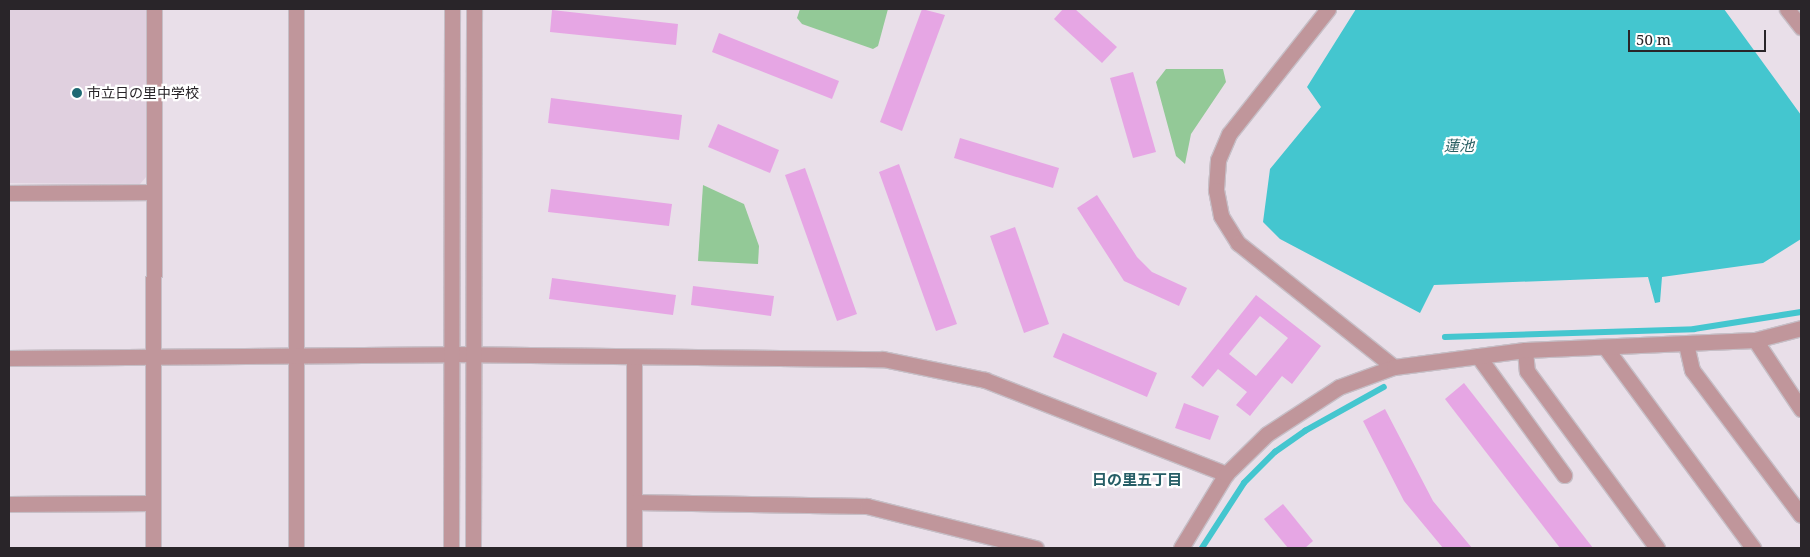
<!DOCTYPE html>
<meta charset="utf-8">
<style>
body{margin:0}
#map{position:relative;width:1810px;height:557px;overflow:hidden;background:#e9dfe9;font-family:"Noto Serif","Noto Sans JP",serif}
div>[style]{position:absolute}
.built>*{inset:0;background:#e0d0df}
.green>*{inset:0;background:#93c997}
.water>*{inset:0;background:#44c6cf}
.stream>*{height:5.5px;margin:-2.75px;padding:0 2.75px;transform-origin:2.75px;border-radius:2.75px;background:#44c6cf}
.building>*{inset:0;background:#e6a6e4}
.roads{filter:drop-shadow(1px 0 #c6bec6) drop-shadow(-1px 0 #c6bec6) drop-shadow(0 1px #c6bec6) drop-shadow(0 -1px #c6bec6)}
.minor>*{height:15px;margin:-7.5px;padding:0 7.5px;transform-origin:7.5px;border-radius:7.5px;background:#c0969b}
.dots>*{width:14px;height:14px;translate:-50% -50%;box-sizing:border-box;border:2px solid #fff;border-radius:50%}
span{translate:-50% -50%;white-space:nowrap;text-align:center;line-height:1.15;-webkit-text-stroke:4.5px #fff;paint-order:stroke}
.poi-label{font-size:14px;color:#292529}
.left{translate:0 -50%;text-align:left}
.water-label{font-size:15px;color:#295f62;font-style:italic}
.neighbourhood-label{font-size:15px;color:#265e66;font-weight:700}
.frame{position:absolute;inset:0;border:10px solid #292529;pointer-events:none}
.scale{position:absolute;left:1628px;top:30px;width:138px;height:22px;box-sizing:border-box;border:2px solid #292529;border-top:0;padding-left:6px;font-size:15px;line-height:18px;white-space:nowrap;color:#292529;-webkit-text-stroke:4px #fff;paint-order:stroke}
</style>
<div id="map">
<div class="built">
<i style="clip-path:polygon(9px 9px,146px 9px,146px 177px,140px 184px,9px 183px)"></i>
</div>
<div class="green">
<i style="clip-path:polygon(800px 9px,888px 9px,878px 46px,873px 49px,802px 24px,797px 18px)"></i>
<i style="clip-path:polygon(1166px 69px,1223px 69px,1226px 82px,1191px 134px,1185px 164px,1176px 156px,1156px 82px)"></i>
<i style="clip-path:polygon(703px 185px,744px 204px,759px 246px,758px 264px,698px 261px)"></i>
</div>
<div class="water">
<i style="clip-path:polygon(1356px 9px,1724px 9px,1801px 115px,1801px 239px,1763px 263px,1662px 277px,1660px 302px,1655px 303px,1648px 277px,1434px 285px,1420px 313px,1280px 239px,1263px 222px,1270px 169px,1321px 107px,1307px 87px)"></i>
</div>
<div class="stream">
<i style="left:1445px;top:337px;width:249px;rotate:-1.8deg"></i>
<i style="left:1694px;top:329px;width:108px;rotate:-9deg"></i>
<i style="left:1202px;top:548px;width:77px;rotate:-57.1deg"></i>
<i style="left:1244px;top:483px;width:44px;rotate:-45deg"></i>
<i style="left:1275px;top:452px;width:37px;rotate:-35deg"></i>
<i style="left:1305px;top:431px;width:90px;rotate:-29.1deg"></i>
</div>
<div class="building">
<i style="clip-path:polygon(922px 9px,945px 15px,902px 131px,880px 122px)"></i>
<i style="clip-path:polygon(1063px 9px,1075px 9px,1117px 47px,1102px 63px,1054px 19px)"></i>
<i style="clip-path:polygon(552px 10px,678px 24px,676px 45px,550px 32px)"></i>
<i style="clip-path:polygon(719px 33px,839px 81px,832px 99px,712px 52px)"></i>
<i style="clip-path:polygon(1133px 72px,1156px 152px,1133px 158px,1110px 78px)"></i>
<i style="clip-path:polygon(551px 98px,682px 115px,679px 140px,548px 123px)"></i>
<i style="clip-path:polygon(718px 124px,779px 150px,770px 173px,708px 147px)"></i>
<i style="clip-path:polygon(960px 138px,1059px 168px,1053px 188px,954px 158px)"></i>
<i style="clip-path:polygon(899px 164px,957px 324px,936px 331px,879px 172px)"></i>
<i style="clip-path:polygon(805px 168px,857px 314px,837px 321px,785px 175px)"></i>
<i style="clip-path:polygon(551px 189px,672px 204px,669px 226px,548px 212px)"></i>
<i style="clip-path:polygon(1097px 195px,1137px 257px,1152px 272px,1187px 288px,1179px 306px,1124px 281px,1077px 208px)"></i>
<i style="clip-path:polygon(1015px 227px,1049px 324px,1024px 333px,990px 236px)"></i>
<i style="clip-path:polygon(552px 278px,676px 295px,673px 315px,549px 299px)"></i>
<i style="clip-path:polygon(693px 286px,774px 296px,771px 316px,691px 305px)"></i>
<i style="clip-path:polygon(evenodd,1256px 295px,1321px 346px,1292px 384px,1282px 376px,1250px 416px,1236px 405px,1247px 392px,1218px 369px,1203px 387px,1191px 377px,1256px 295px,1260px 316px,1288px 338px,1256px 376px,1229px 354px,1260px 316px)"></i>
<i style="clip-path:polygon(1063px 333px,1157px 373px,1147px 397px,1053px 357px)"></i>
<i style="clip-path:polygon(1464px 383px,1565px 512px,1593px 548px,1560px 548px,1445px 399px)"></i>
<i style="clip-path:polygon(1184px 403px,1219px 416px,1210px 440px,1175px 428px)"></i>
<i style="clip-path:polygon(1385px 409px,1433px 501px,1472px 548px,1443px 548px,1404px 501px,1363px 421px)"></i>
<i style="clip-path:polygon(1283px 504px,1313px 541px,1305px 548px,1288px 548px,1264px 519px)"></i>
</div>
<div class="roads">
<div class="minor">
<i style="left:296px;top:9px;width:539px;rotate:90deg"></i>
<i style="left:1328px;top:9px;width:159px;rotate:128.4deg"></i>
<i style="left:1229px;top:134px;width:28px;rotate:113deg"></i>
<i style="left:1218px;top:160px;width:30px;rotate:94deg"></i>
<i style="left:1216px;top:190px;width:26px;rotate:79deg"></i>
<i style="left:1221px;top:216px;width:32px;rotate:58deg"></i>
<i style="left:1238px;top:243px;width:199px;rotate:38.5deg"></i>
<i style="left:1787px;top:9px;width:23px;rotate:52deg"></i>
<i style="left:9px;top:193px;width:145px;rotate:-0.4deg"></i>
<i style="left:1755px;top:340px;width:83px;rotate:56.3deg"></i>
<i style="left:1686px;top:344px;width:27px;rotate:77deg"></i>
<i style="left:1692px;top:370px;width:181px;rotate:53.1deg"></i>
<i style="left:1605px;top:347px;width:250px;rotate:53.6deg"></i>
<i style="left:1525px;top:350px;width:21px;rotate:85deg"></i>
<i style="left:1527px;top:371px;width:220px;rotate:53.7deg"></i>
<i style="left:1478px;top:356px;width:147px;rotate:54.1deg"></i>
<i style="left:634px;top:357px;width:191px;rotate:90deg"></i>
<i style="left:9px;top:358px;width:442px;rotate:-0.5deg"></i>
<i style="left:451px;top:354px;width:432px;rotate:0.7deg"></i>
<i style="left:883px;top:359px;width:104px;rotate:11.6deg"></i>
<i style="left:985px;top:380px;width:259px;rotate:21.3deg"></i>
<i style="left:634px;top:502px;width:233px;rotate:1deg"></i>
<i style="left:867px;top:506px;width:174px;rotate:14deg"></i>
<i style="left:9px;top:504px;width:144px;rotate:-0.4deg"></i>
<i style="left:153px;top:548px;width:539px;rotate:-89.89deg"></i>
<i style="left:451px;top:548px;width:539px;rotate:-89.89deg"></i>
<i style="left:473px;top:548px;width:539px;rotate:-89.89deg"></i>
<i style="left:1181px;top:548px;width:87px;rotate:-58.7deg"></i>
<i style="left:1226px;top:474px;width:57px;rotate:-44.3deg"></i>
<i style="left:1267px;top:434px;width:86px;rotate:-33.1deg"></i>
<i style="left:1339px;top:387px;width:59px;rotate:-20deg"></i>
<i style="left:1394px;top:367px;width:132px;rotate:-7.4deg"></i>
<i style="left:1525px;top:350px;width:230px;rotate:-2.5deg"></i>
<i style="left:1755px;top:340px;width:48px;rotate:-14.6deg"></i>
</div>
</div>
<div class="dots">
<i style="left:77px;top:93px;background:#1e6973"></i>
</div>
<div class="poi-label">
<span class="left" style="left:87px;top:93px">市立日の里中学校</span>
</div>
<div class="water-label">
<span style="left:1459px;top:146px">蓮池</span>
</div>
<div class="neighbourhood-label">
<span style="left:1137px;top:480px">日の里五丁目</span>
</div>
<div class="frame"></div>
<div class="scale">50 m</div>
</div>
